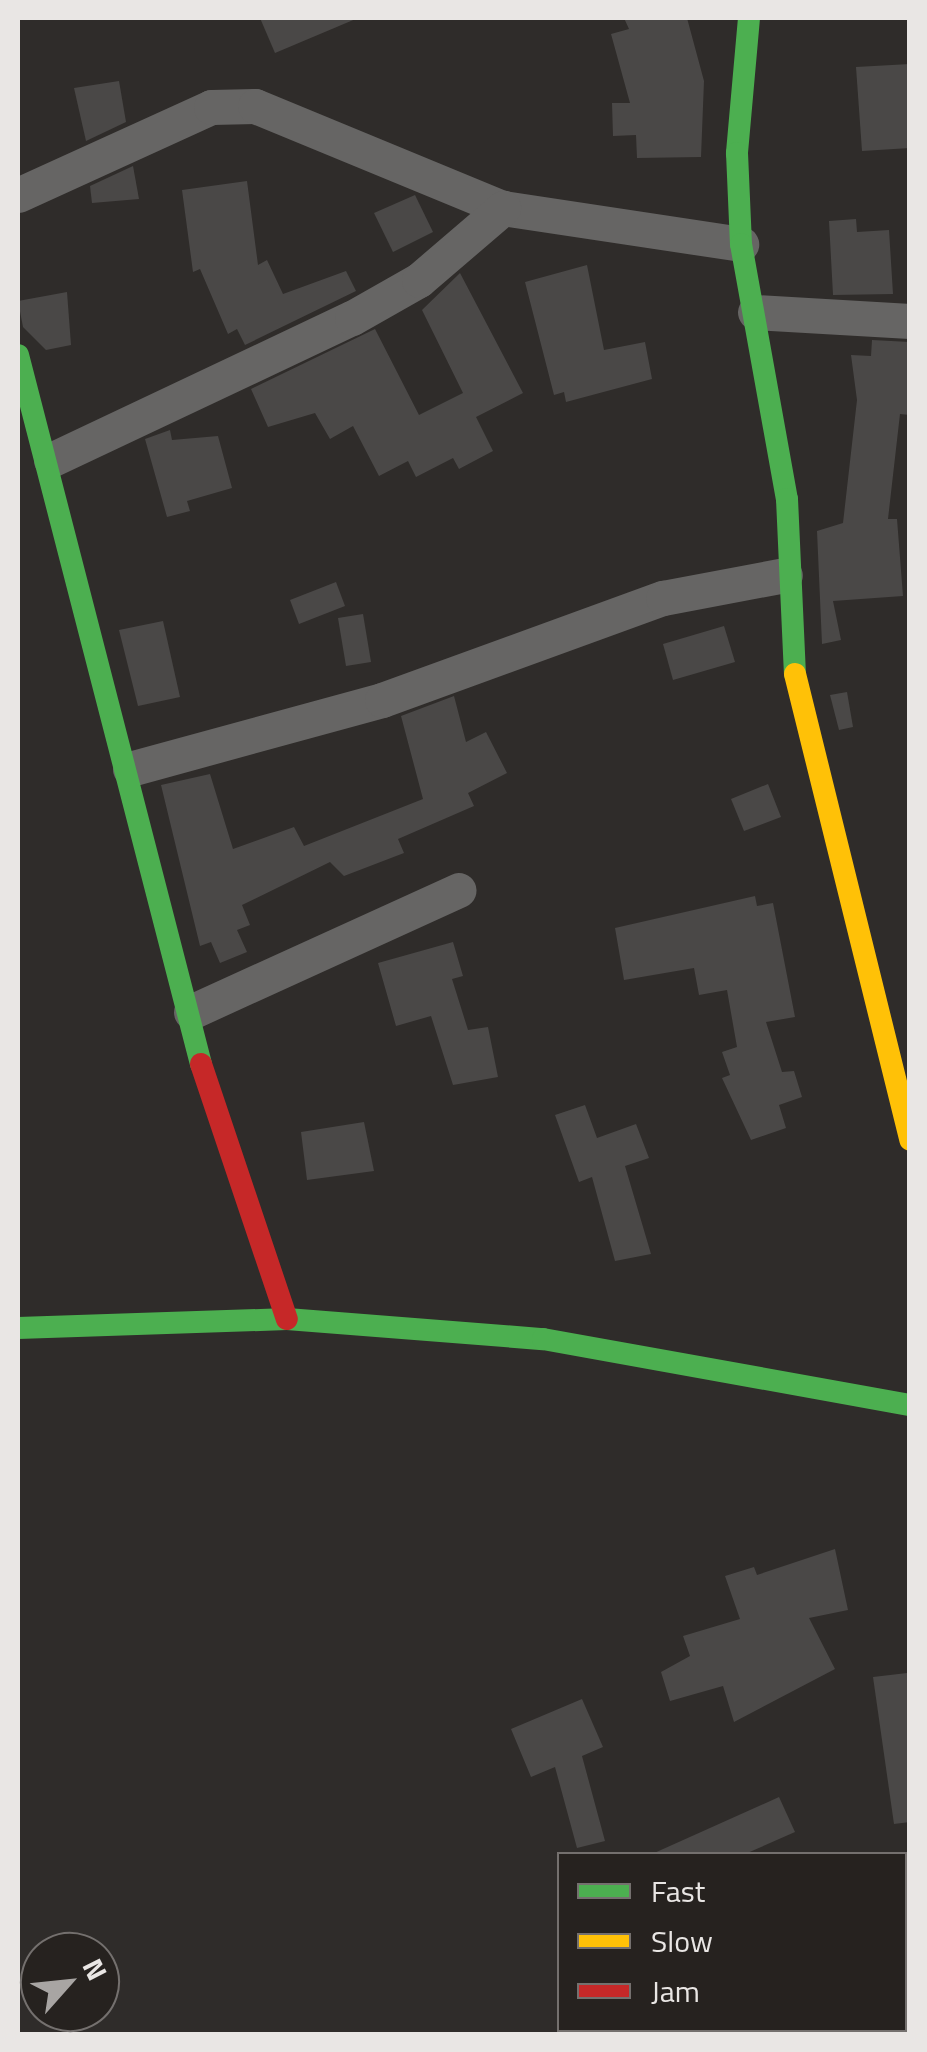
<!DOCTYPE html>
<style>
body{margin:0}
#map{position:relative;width:927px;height:2052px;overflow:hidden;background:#2f2c2a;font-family:"Titillium Web",sans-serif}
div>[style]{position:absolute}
.building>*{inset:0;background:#4a4847}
.street>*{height:35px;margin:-17.5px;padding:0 17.5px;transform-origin:17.5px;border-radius:17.5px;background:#666564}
.fast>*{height:22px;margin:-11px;padding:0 11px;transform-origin:11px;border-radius:11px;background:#4caf50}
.slow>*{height:22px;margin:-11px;padding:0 11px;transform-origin:11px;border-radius:11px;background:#ffc107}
.jam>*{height:22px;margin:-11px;padding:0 11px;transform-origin:11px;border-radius:11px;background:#c62828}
span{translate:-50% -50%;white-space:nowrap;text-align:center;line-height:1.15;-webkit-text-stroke:8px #26221f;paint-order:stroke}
.frame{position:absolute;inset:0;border:20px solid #e9e6e4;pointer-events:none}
.legend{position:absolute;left:557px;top:1852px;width:350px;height:180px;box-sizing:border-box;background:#26221f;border:2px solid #74706e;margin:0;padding:12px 18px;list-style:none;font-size:30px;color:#e9e6e4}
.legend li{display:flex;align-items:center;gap:20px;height:50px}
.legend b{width:50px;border:2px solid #74706e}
.north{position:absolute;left:20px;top:1932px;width:100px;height:100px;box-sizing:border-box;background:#26221f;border:2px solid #74706e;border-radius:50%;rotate:63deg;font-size:28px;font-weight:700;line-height:40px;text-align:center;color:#e9e6e4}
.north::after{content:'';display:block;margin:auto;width:35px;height:45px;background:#a8a5a3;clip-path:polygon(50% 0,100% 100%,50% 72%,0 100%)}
</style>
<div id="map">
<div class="building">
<i style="clip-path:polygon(260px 18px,358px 18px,275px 53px)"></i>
<i style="clip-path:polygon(624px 18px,687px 18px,704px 81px,701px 157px,637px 158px,636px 135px,613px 136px,612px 103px,630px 103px,611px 34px,629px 29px)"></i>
<i style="clip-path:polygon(910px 64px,910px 148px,862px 151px,856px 67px)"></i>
<i style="clip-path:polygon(119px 81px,126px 122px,86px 141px,74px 88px)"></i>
<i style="clip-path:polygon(133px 166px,139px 199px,92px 203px,90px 186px)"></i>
<i style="clip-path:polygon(247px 181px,258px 265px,267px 260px,283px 294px,346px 271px,356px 291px,245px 345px,237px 329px,228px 334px,200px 269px,193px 272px,182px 190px)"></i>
<i style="clip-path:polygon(415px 195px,433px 232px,393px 252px,374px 213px)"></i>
<i style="clip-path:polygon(856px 219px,857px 232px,889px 230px,893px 294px,833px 295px,829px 221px)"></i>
<i style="clip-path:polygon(587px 265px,604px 350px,645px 342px,652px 379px,566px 402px,564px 392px,554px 395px,525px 282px)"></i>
<i style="clip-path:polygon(460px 273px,523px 393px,476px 417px,493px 451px,459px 469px,453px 458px,416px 477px,408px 461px,379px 476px,353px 426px,330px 439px,315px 413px,268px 427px,251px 389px,375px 329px,419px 415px,463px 393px,422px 310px)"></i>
<i style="clip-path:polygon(67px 292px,71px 345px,46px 350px,23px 327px,18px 301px)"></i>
<i style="clip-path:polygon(872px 340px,910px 342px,910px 415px,900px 414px,888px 519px,897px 519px,903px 596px,833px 601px,841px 640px,822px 644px,817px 531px,843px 523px,857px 400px,851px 355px,871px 356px)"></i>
<i style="clip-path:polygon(170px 430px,172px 440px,218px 436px,232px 488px,187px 501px,190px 511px,167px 517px,145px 439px)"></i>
<i style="clip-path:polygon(336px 582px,345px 606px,299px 624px,290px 600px)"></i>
<i style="clip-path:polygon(363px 614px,371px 662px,346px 666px,338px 618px)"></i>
<i style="clip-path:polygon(163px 621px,180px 697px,138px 706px,119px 630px)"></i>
<i style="clip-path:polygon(724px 626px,735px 662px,673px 680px,663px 644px)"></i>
<i style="clip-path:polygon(847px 692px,853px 727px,839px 730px,830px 695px)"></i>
<i style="clip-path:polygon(454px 696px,466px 742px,486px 732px,507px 773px,468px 793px,474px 806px,398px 839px,404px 853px,344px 876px,330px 862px,242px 905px,250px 925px,237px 930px,247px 952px,220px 963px,211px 942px,200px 946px,161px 785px,210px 774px,233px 849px,294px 827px,304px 846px,423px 799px,401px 716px)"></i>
<i style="clip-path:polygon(768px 784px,781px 817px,744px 831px,731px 799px)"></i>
<i style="clip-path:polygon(755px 896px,757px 906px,773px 903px,795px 1017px,766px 1022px,782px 1072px,794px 1071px,802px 1097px,779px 1105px,786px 1128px,751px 1140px,722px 1078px,730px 1075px,722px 1052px,737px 1047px,727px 990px,699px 995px,694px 968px,624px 980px,615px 928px)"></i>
<i style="clip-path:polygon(453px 942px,463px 976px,452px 979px,468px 1030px,488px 1027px,498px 1077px,453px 1085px,431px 1016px,396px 1026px,378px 963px)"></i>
<i style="clip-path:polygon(585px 1105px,597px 1138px,636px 1124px,649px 1158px,625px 1166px,651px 1254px,615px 1261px,592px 1177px,579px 1182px,555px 1115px)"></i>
<i style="clip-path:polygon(364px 1122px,374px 1171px,307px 1180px,301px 1132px)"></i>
<i style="clip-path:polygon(835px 1549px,848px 1610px,809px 1618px,835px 1669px,734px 1722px,723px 1686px,670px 1701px,661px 1672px,690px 1656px,683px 1636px,740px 1619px,725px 1576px,754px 1567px,757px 1575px)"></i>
<i style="clip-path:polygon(907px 1673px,910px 1822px,894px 1824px,873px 1677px)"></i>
<i style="clip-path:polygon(582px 1699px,603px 1747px,582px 1756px,605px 1841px,577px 1848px,555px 1767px,531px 1777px,511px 1729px)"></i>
<i style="clip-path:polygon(779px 1797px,795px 1832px,745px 1854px,652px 1854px)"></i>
</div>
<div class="street">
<i style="left:18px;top:195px;width:212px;rotate:-24.5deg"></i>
<i style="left:211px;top:107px;width:44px;rotate:-1.3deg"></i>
<i style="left:255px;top:106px;width:268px;rotate:22.4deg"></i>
<i style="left:503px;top:208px;width:241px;rotate:8.6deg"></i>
<i style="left:755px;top:312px;width:155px;rotate:3.3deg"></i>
<i style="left:51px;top:460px;width:333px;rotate:-25.3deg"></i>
<i style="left:352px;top:318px;width:77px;rotate:-29.6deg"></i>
<i style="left:419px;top:280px;width:111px;rotate:-40.6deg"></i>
<i style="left:130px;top:769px;width:261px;rotate:-15.3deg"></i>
<i style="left:382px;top:700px;width:299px;rotate:-20deg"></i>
<i style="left:663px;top:598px;width:124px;rotate:-10.7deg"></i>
<i style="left:191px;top:1012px;width:294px;rotate:-24.5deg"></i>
</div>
<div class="fast">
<i style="left:749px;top:18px;width:136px;rotate:95.1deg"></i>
<i style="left:737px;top:153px;width:91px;rotate:87.5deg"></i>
<i style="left:741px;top:244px;width:259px;rotate:79.8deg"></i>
<i style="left:787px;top:499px;width:175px;rotate:87.4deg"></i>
<i style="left:18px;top:355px;width:732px;rotate:75.53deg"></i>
<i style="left:18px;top:1328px;width:269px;rotate:-1.9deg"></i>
<i style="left:287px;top:1319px;width:257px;rotate:4.5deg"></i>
<i style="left:543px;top:1339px;width:373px;rotate:10.2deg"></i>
</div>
<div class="slow">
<i style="left:795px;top:674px;width:480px;rotate:76.1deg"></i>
</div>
<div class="jam">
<i style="left:201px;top:1064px;width:269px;rotate:71.4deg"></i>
</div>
<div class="frame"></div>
<ul class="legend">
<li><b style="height:12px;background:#4caf50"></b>Fast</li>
<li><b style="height:12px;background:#ffc107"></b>Slow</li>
<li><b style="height:12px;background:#c62828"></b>Jam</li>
</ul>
<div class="north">N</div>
</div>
